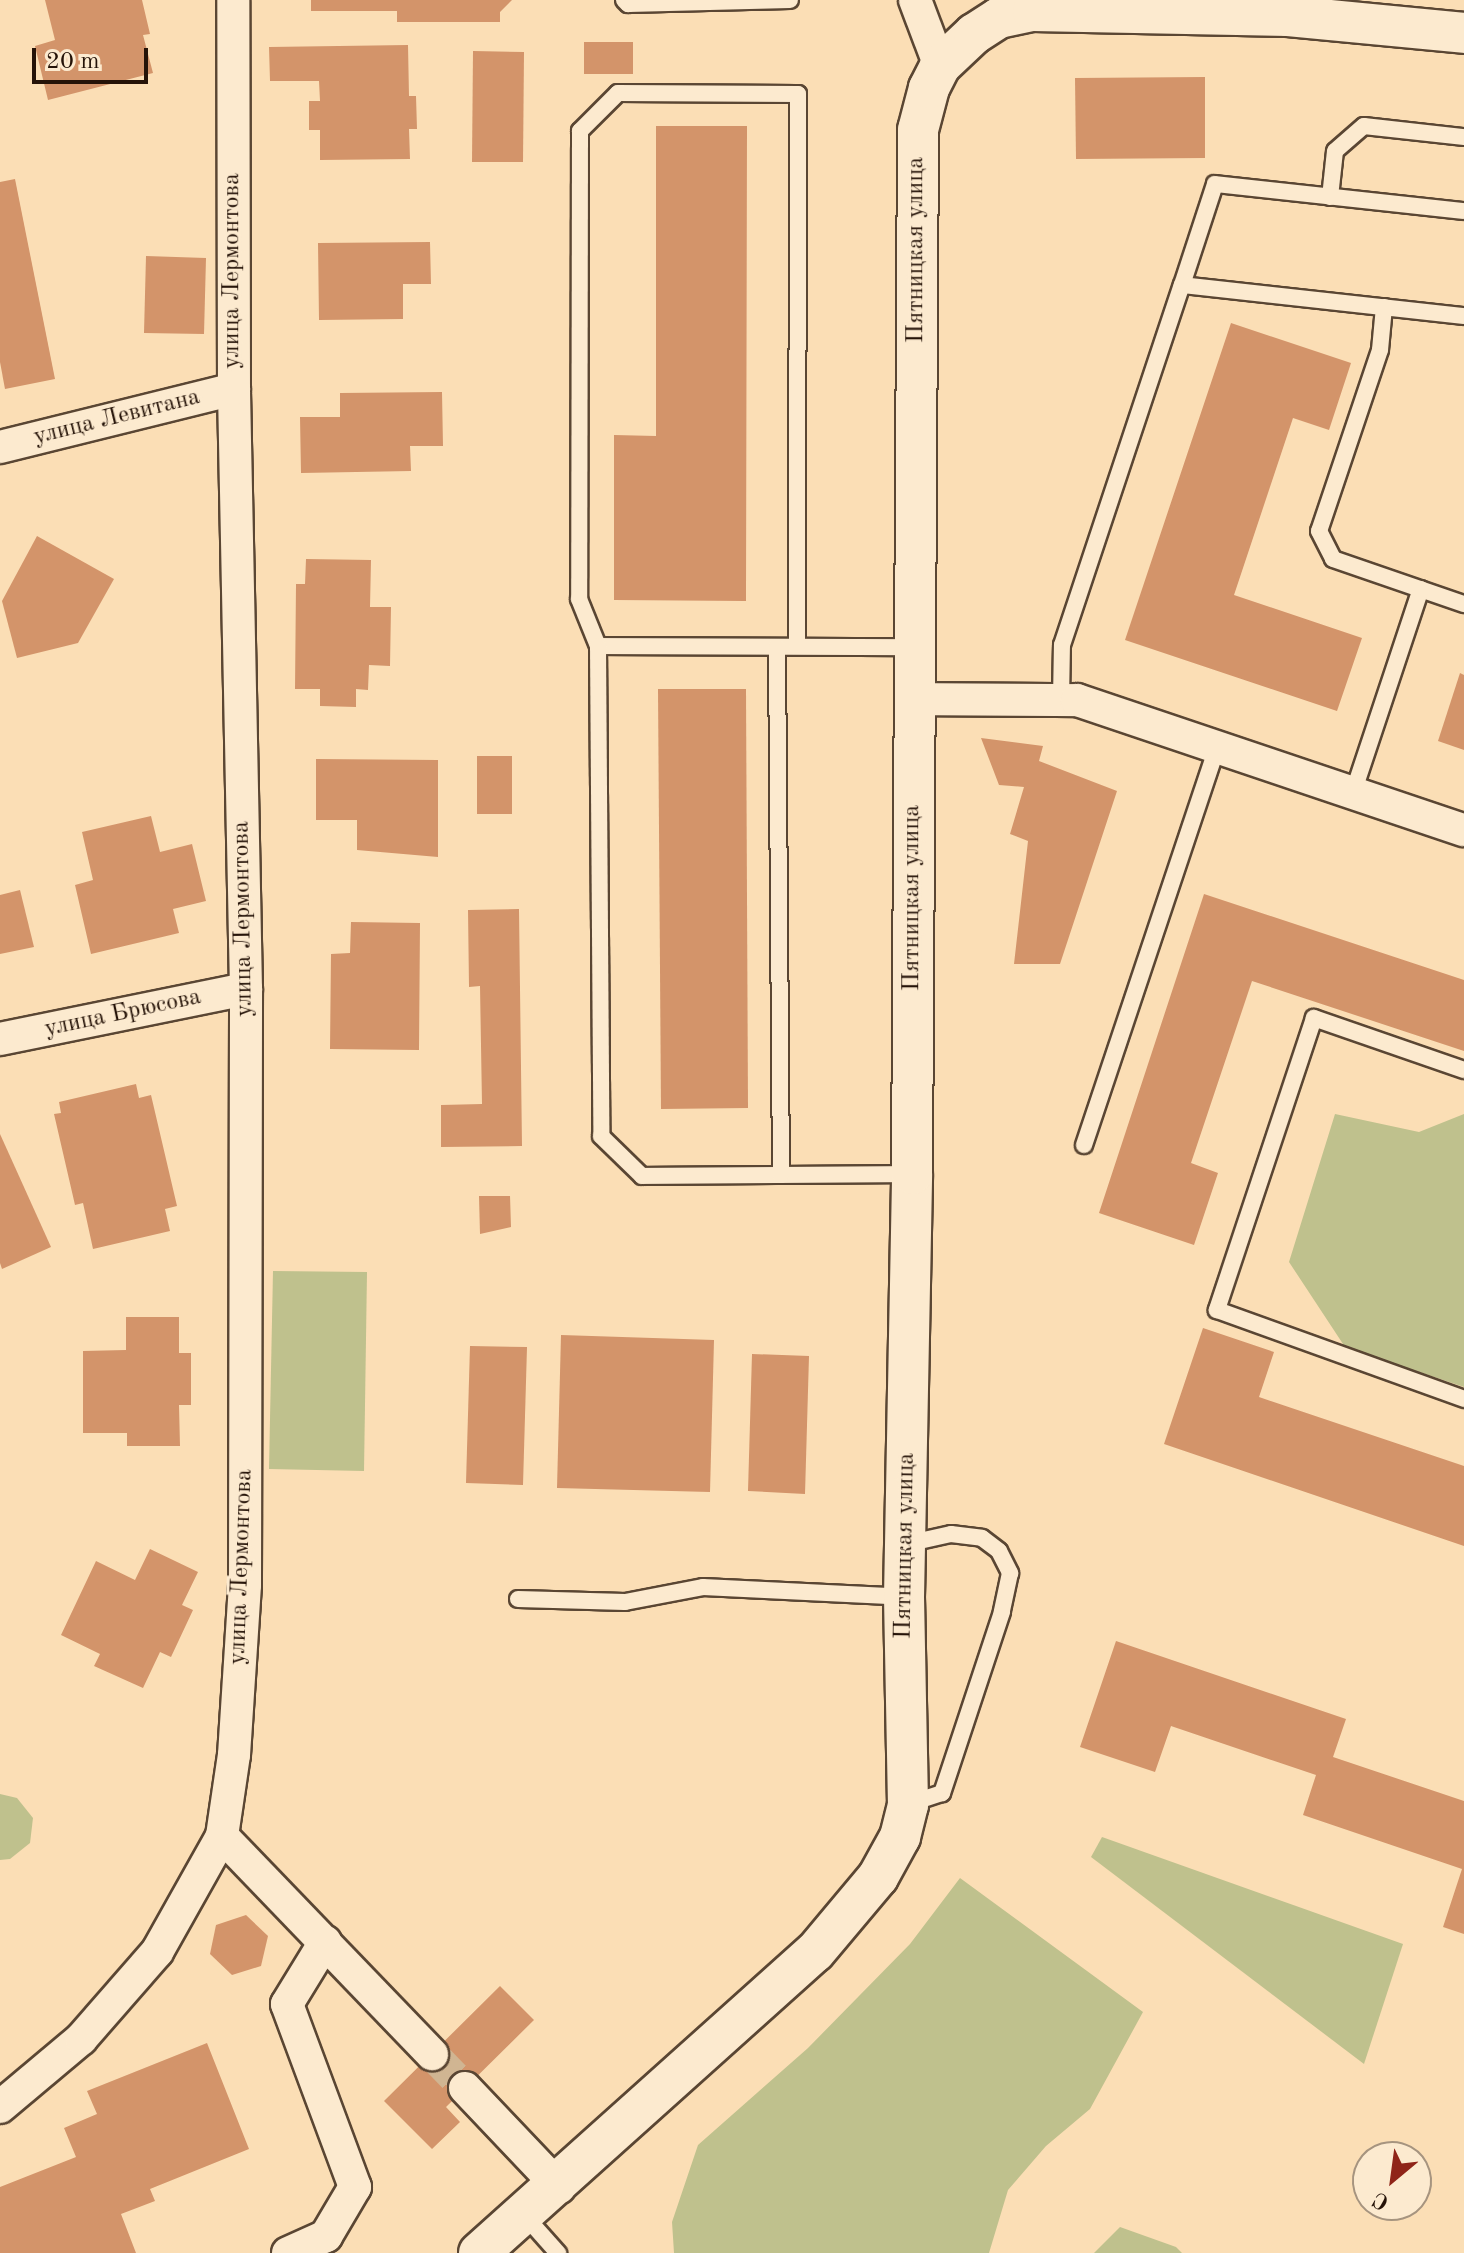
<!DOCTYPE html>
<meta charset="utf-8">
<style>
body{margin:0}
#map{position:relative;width:1464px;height:2253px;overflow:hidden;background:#fbdeb5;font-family:"Old Standard TT",serif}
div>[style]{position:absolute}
.green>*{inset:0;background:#bfc18d}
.building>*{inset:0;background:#d3946a}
.minor-tunnel>*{height:32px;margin-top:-16px;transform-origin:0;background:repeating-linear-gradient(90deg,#d0b592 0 32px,transparent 0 48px)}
.roads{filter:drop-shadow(2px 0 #5a4633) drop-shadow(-2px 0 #5a4633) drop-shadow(0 2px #5a4633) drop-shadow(0 -2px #5a4633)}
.service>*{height:16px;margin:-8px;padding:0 8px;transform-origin:8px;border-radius:8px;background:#fceacf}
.minor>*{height:32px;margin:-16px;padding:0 16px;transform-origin:16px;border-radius:16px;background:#fceacf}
.tertiary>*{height:40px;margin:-20px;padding:0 20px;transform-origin:20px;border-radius:20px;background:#fceacf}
span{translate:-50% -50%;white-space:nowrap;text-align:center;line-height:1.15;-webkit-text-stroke:6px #fceacf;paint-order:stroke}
.street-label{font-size:24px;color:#251308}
.north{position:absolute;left:1352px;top:2141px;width:80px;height:80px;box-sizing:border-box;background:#fceacf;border:2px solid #a6947f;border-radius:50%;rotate:209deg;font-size:22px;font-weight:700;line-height:32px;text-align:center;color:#251308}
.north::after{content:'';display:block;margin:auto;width:28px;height:36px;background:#8f2418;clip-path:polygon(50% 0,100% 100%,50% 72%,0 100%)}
.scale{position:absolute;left:32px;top:48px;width:116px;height:36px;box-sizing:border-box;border:4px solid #251308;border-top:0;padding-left:10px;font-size:24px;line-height:28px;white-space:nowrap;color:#251308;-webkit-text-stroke:6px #fceacf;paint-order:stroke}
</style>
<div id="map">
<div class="green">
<i style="clip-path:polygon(1335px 1114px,1419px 1132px,1464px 1114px,1464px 1387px,1345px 1347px,1289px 1262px)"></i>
<i style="clip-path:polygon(273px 1271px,367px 1272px,364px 1471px,269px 1469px)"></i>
<i style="clip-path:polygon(0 1794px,17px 1798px,33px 1818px,30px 1843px,10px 1859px,0 1860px)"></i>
<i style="clip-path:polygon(1102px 1837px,1403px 1944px,1364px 2064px,1091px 1857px)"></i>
<i style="clip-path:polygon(960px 1878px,1143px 2012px,1090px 2109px,1046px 2146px,1008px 2190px,989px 2253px,674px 2253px,672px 2222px,698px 2145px,808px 2048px,910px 1944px)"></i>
<i style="clip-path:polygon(1120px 2227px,1176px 2247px,1182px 2253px,1094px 2253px)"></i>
</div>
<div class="building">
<i style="clip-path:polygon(45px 0,142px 0,150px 34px,143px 35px,153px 73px,48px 100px,35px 46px,55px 40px)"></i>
<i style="clip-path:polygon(311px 0,512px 0,500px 12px,500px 22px,397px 22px,397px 11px,311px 11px)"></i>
<i style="clip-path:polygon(584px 42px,633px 42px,633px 74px,584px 74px)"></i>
<i style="clip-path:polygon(408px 45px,409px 96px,416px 96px,417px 129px,409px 129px,410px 159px,320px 160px,320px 130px,309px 130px,309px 101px,320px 101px,319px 81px,270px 81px,269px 47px)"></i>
<i style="clip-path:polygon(473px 51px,524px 52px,523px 162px,472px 162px)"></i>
<i style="clip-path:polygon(1205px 77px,1205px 158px,1076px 159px,1075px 78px)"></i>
<i style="clip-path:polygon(656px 126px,747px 126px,746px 601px,614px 600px,614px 435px,656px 436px)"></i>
<i style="clip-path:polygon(15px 179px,55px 379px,5px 389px,0 362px,0 182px)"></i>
<i style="clip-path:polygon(430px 242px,431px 284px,403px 284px,403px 319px,319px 320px,318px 243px)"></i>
<i style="clip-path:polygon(146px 256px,206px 258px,204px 334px,144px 333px)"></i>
<i style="clip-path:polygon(1231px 323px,1351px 363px,1329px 430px,1293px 418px,1234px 595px,1362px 638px,1337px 711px,1125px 640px)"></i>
<i style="clip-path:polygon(442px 392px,443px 446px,410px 446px,411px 471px,301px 473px,300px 417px,340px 417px,340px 393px)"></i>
<i style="clip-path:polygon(37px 536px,114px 579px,78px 643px,17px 658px,2px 601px)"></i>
<i style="clip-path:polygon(306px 559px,371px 560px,370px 607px,391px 607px,390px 666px,369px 665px,368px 690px,356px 689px,356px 707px,320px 706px,320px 689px,295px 689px,296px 584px,305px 584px)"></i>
<i style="clip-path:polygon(1460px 673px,1464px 675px,1464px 750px,1438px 741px)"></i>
<i style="clip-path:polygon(658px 689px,746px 689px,748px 1108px,661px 1109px)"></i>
<i style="clip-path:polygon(981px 738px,1043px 746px,1039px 761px,1117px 791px,1060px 964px,1014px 964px,1028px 841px,1010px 834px,1024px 787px,999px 785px)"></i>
<i style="clip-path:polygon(477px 756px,512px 756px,512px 814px,477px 814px)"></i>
<i style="clip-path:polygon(316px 759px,438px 760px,438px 857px,357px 850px,357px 820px,316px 820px)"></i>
<i style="clip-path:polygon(151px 816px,160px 852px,192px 844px,206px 901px,173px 909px,179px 933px,91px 954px,75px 885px,93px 880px,82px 832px)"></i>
<i style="clip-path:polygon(20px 890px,34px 947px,0 954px,0 895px)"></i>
<i style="clip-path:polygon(1204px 894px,1464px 980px,1464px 1051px,1252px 981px,1191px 1163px,1218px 1173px,1194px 1245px,1099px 1213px)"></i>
<i style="clip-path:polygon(519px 909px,522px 1146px,441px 1147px,441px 1105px,482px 1104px,480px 986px,469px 987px,468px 910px)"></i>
<i style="clip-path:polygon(351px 922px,420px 923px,419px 1050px,330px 1049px,331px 954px,350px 953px)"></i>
<i style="clip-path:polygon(136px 1084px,139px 1098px,151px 1095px,177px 1206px,165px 1209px,170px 1231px,93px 1249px,83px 1203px,75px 1205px,54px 1114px,61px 1113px,59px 1102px)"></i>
<i style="clip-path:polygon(0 1134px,51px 1247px,2px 1269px,0 1263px)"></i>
<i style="clip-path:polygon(479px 1196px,510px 1196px,511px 1227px,480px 1234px)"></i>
<i style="clip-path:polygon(126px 1317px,179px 1317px,179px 1353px,191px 1353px,191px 1405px,179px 1405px,180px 1446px,127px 1446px,127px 1433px,83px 1433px,83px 1351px,126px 1350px)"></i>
<i style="clip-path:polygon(1203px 1328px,1274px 1352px,1259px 1397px,1464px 1466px,1464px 1546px,1164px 1444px)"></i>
<i style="clip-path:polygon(561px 1335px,714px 1340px,710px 1492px,557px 1488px)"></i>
<i style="clip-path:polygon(470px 1346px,527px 1347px,523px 1485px,466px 1483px)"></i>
<i style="clip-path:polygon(752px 1354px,809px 1356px,805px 1494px,748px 1491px)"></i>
<i style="clip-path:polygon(150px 1549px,198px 1572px,182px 1605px,193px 1610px,171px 1657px,160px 1652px,143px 1688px,94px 1666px,100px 1654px,61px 1635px,96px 1561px,135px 1580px)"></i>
<i style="clip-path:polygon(1116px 1641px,1346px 1719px,1333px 1757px,1464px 1801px,1464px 1934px,1443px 1927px,1462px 1869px,1303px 1815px,1316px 1775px,1171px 1726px,1155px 1772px,1080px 1747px)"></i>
<i style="clip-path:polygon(246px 1915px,268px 1936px,261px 1966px,232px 1975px,210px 1954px,216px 1925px)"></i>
<i style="clip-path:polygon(500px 1986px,534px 2020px,446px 2107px,460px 2122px,432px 2149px,384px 2101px)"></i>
<i style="clip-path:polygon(207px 2043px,249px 2149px,150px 2189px,155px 2201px,121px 2214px,136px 2253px,0 2253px,0 2187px,76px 2157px,64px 2128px,97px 2114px,87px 2091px)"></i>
</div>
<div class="minor-tunnel">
<i style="left:432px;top:2054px;width:47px;rotate:45.9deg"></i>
</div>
<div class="roads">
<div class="service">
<i style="left:624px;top:0;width:6px;rotate:45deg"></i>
<i style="left:628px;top:4px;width:162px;rotate:-1.4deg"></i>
<i style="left:1330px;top:197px;width:46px;rotate:-83.8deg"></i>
<i style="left:1335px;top:151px;width:38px;rotate:-41deg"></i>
<i style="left:1364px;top:126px;width:101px;rotate:6.3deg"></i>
<i style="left:1182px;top:285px;width:106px;rotate:-71.9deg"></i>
<i style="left:1215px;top:184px;width:250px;rotate:6.2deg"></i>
<i style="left:1384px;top:307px;width:43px;rotate:95.3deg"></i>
<i style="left:1380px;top:350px;width:191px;rotate:108.6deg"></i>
<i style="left:1319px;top:531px;width:31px;rotate:63deg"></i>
<i style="left:1333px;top:559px;width:139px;rotate:19deg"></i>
<i style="left:598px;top:646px;width:317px;rotate:0.2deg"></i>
<i style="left:797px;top:646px;width:552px;rotate:-89.9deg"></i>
<i style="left:798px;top:94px;width:180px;rotate:-179.7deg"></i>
<i style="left:618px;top:93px;width:54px;rotate:135deg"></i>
<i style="left:580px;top:131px;width:468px;rotate:90.1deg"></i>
<i style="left:579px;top:599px;width:51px;rotate:68deg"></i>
<i style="left:598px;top:646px;width:490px;rotate:89.6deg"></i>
<i style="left:601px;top:1136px;width:57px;rotate:44.3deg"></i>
<i style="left:642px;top:1176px;width:269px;rotate:-0.4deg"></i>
<i style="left:777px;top:647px;width:528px;rotate:89.57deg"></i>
<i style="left:1061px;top:700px;width:55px;rotate:-89deg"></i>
<i style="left:1062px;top:645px;width:379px;rotate:-71.6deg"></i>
<i style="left:1182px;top:285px;width:284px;rotate:6.3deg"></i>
<i style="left:1353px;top:793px;width:215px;rotate:-71.6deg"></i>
<i style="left:1464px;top:1070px;width:159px;rotate:-160.9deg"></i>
<i style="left:1314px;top:1018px;width:308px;rotate:108.4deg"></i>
<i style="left:1217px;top:1310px;width:263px;rotate:19.8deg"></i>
<i style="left:1084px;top:1145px;width:420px;rotate:-71.5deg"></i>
<i style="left:906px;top:1544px;width:46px;rotate:-12.5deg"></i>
<i style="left:951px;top:1534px;width:31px;rotate:7deg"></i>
<i style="left:982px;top:1538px;width:21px;rotate:37deg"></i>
<i style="left:999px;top:1551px;width:25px;rotate:63deg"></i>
<i style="left:1010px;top:1573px;width:40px;rotate:102deg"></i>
<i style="left:1002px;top:1612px;width:191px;rotate:108.3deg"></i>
<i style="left:942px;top:1793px;width:35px;rotate:162deg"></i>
<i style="left:518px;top:1599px;width:107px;rotate:1.6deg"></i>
<i style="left:625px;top:1602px;width:79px;rotate:-10.9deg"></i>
<i style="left:703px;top:1587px;width:201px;rotate:2.8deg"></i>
<i style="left:525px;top:2216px;width:50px;rotate:48.3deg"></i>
</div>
<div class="minor">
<i style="left:915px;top:0;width:71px;rotate:69.3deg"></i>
<i style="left:0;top:447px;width:241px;rotate:-13.9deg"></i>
<i style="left:914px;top:699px;width:163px;rotate:0.4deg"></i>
<i style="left:1077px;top:700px;width:408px;rotate:18.6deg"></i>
<i style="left:0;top:1039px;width:251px;rotate:-11.5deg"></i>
<i style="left:222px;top:1836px;width:303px;rotate:46.1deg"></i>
<i style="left:465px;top:2088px;width:137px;rotate:46.5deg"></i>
<i style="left:0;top:2107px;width:106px;rotate:-40deg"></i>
<i style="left:81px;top:2039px;width:116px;rotate:-48.9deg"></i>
<i style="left:157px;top:1952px;width:133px;rotate:-60.7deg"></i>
<i style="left:222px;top:1836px;width:82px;rotate:-81.6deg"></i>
<i style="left:234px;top:1755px;width:170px;rotate:-86.3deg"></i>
<i style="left:245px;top:1585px;width:596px;rotate:-89.9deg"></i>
<i style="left:246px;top:989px;width:600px;rotate:-91.15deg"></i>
<i style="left:234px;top:389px;width:389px;rotate:-90.1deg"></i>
<i style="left:288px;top:2253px;width:42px;rotate:-24.1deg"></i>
<i style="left:326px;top:2236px;width:57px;rotate:-59.4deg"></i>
<i style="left:355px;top:2187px;width:195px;rotate:-110.4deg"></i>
<i style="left:287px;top:2004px;width:73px;rotate:-58.5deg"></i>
</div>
<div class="tertiary">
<i style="left:479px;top:2253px;width:451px;rotate:-41.9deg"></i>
<i style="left:815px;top:1952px;width:98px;rotate:-50deg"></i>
<i style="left:878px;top:1877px;width:46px;rotate:-61.2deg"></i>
<i style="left:900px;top:1837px;width:33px;rotate:-76deg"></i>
<i style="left:908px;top:1805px;width:208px;rotate:-91.1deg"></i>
<i style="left:904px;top:1597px;width:423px;rotate:-88.9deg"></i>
<i style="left:912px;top:1174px;width:1044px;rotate:-89.67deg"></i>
<i style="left:918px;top:130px;width:43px;rotate:-75.3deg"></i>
<i style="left:929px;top:88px;width:25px;rotate:-63deg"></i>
<i style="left:940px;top:66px;width:47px;rotate:-43.3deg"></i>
<i style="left:974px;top:34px;width:30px;rotate:-33deg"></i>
<i style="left:999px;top:18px;width:35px;rotate:-12deg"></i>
<i style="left:1033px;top:11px;width:255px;rotate:1.1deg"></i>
<i style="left:1288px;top:16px;width:177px;rotate:5.5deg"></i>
</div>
</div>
<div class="street-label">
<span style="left:917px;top:250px;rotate:-90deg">Пятницкая улица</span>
<span style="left:233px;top:271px;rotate:-90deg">улица Лермонтова</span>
<span style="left:117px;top:418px;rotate:-14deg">улица Левитана</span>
<span style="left:913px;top:898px;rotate:-90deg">Пятницкая улица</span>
<span style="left:244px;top:919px;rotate:-91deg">улица Лермонтова</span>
<span style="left:123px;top:1014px;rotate:-12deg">улица Брюсова</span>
<span style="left:906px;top:1546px;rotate:-89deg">Пятницкая улица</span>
<span style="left:242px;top:1567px;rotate:-88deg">улица Лермонтова</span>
</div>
<div class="north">С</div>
<div class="scale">20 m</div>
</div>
